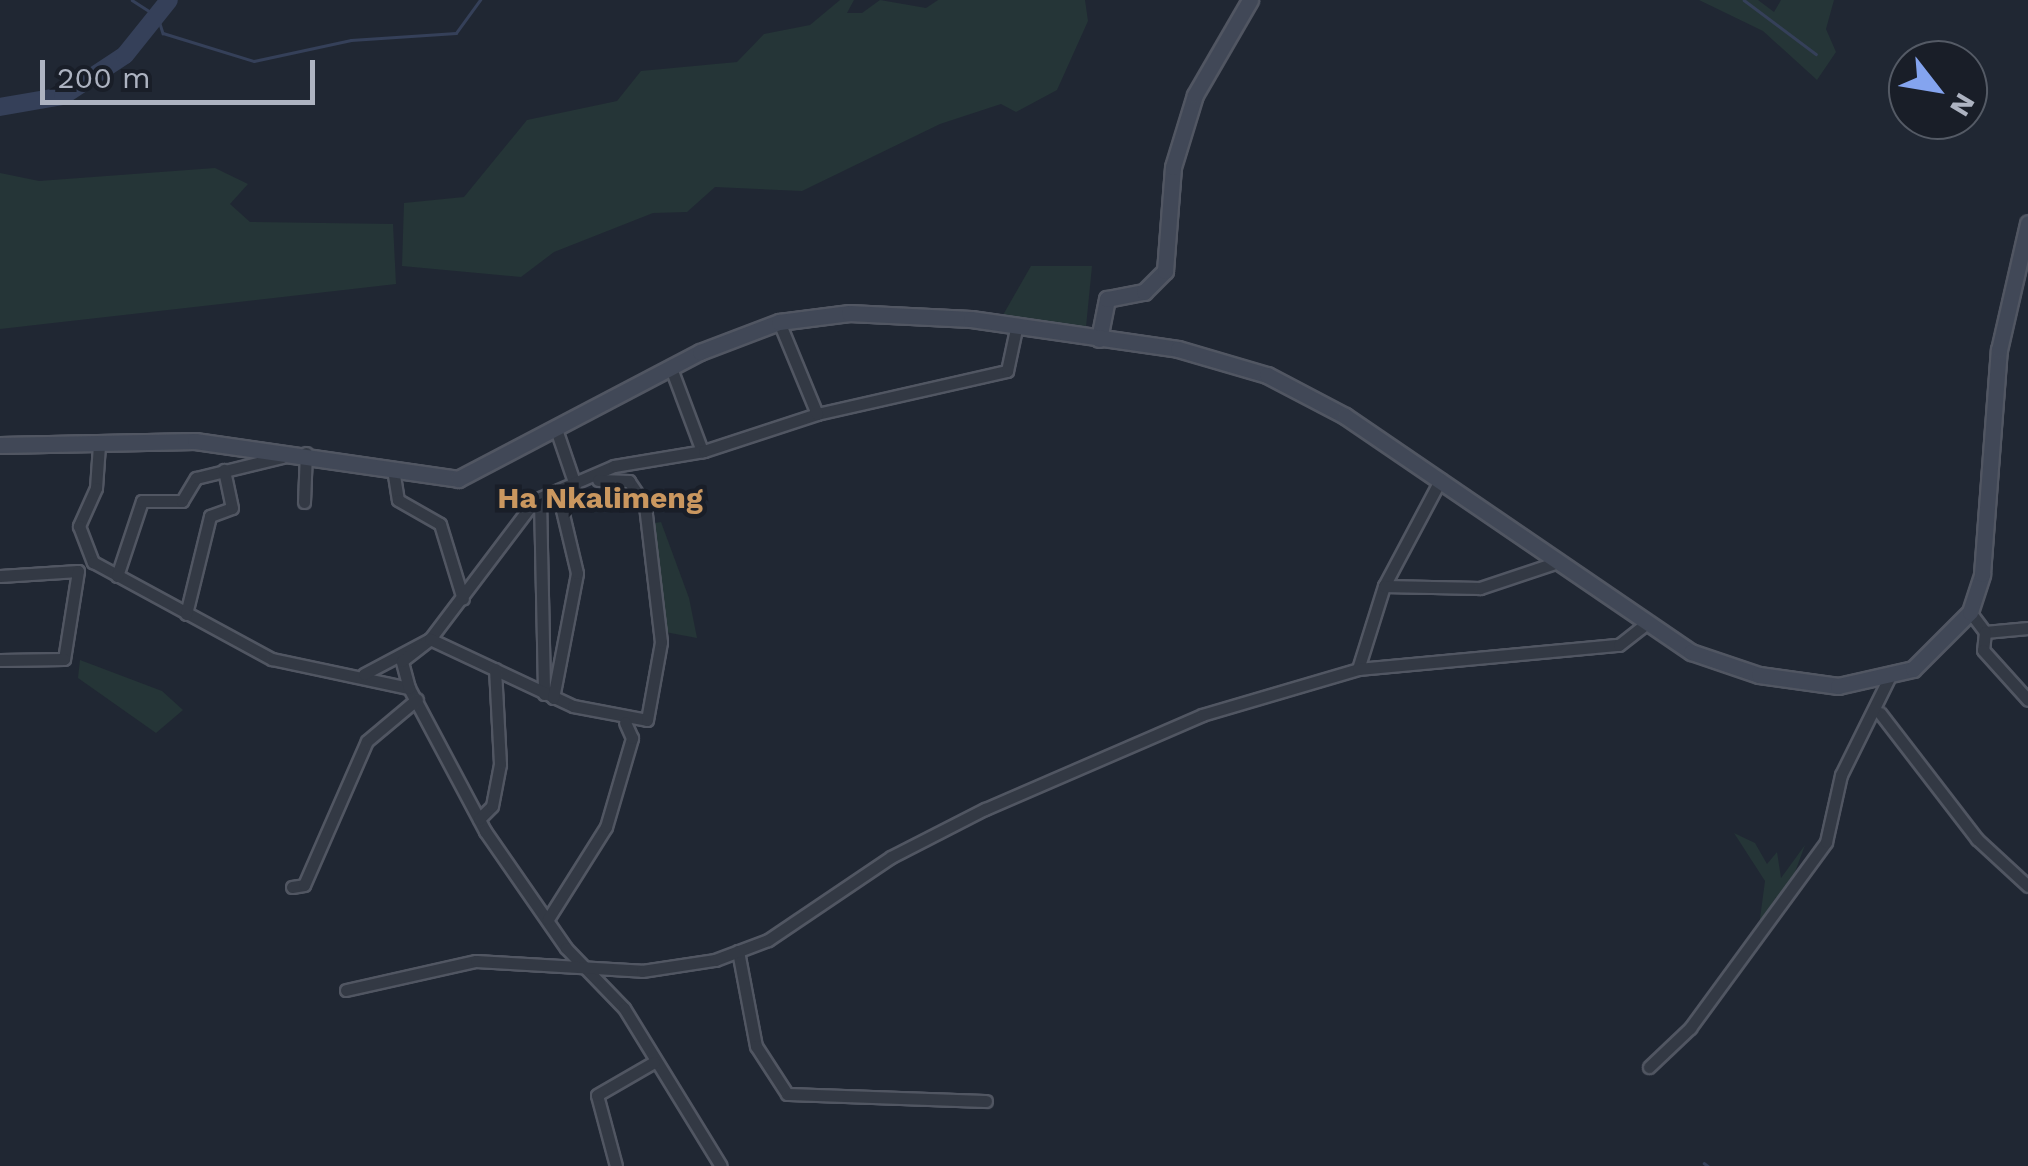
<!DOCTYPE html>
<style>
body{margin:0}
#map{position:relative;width:2028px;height:1166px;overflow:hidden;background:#202733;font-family:"Work Sans",sans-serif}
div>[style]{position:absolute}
.green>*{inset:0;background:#253537}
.stream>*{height:2.5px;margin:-1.25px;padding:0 1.25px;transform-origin:1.25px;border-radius:1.25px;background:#354059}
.river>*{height:18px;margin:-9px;padding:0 9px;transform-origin:9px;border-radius:9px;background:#354059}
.roads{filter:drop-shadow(2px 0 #515662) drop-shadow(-2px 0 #515662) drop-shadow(0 2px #515662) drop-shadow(0 -2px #515662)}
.street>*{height:11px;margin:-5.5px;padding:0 5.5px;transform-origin:5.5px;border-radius:5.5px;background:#333944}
.secondary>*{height:15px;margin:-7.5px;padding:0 7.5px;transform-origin:7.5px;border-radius:7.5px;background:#414857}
span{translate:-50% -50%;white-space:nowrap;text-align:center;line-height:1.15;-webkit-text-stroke:9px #191e28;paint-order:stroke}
.quarter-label{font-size:30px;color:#ca975f;font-weight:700}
.north{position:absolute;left:1888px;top:40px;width:100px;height:100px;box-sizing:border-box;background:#191e28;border:2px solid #545a65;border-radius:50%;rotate:121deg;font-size:28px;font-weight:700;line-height:40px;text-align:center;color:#adb3c1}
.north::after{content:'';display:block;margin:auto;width:35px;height:45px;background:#84a4ef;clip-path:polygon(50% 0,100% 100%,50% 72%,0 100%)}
.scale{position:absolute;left:40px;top:60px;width:275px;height:45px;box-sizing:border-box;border:5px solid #adb3c1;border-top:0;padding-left:12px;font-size:30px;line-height:35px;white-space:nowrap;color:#adb3c1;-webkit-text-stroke:8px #191e28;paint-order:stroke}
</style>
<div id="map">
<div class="green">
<i style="clip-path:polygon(840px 0,854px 0,847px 13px,862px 13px,880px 0,926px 8px,938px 0,1085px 0,1088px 21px,1057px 90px,1016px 112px,1001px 104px,940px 124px,802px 191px,715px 187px,687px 212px,653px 213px,554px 252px,521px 277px,402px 266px,404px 203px,464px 197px,527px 120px,617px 101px,641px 71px,737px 62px,764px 34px,810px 25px)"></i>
<i style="clip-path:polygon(1699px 0,1758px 0,1774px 12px,1781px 0,1834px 0,1826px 29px,1836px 52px,1817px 80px,1763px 31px)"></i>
<i style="clip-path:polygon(215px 168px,248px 184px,230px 204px,250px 222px,393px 224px,396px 284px,0 329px,0 173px,39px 181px)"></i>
<i style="clip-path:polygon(1031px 266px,1092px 266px,1086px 327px,1003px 315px)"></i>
<i style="clip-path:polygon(661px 522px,689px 598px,697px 638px,665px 632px,649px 524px)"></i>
<i style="clip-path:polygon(80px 660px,162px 691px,183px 710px,156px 733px,78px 678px)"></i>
<i style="clip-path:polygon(1734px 833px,1755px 843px,1767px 864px,1777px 852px,1781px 878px,1805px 845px,1784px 902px,1776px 897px,1759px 926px,1765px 881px)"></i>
</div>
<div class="stream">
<i style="left:132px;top:0;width:31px;rotate:33deg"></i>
<i style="left:158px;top:17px;width:17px;rotate:73deg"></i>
<i style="left:163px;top:33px;width:95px;rotate:17.1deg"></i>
<i style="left:254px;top:61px;width:99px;rotate:-12.2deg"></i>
<i style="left:351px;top:40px;width:105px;rotate:-3.8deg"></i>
<i style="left:456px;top:33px;width:41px;rotate:-54deg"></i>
<i style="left:1744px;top:0;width:90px;rotate:36.9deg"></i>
<i style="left:1704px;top:1163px;width:5px;rotate:37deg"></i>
</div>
<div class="river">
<i style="left:0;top:107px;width:64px;rotate:-9.9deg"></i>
<i style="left:63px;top:96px;width:74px;rotate:-33.5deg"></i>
<i style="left:125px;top:55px;width:70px;rotate:-51.3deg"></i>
</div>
<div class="roads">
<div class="street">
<i style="left:671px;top:368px;width:89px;rotate:69.5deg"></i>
<i style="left:817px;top:414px;width:195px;rotate:-12.8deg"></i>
<i style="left:1007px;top:371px;width:43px;rotate:-77.9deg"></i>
<i style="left:557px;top:432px;width:56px;rotate:71.2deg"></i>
<i style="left:99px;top:445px;width:43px;rotate:94deg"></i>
<i style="left:96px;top:488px;width:42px;rotate:114.1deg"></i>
<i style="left:79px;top:526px;width:39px;rotate:69deg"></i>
<i style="left:93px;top:562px;width:204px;rotate:28.5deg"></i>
<i style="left:272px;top:659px;width:140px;rotate:12deg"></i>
<i style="left:409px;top:688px;width:162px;rotate:62deg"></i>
<i style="left:485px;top:831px;width:142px;rotate:55.3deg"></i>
<i style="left:566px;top:948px;width:83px;rotate:46deg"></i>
<i style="left:624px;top:1008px;width:185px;rotate:58.5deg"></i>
<i style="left:393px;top:469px;width:31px;rotate:81deg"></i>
<i style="left:398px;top:500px;width:48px;rotate:29.7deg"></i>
<i style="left:440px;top:524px;width:78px;rotate:73deg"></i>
<i style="left:540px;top:499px;width:195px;rotate:88.8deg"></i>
<i style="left:304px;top:502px;width:49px;rotate:-87.7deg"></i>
<i style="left:0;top:576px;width:78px;rotate:-3.7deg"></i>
<i style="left:78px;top:571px;width:89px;rotate:99deg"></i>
<i style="left:64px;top:659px;width:64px;rotate:179.1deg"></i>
<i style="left:117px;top:576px;width:79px;rotate:-71.6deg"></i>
<i style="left:142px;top:501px;width:40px"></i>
<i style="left:182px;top:501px;width:27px;rotate:-59deg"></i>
<i style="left:196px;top:478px;width:89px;rotate:-13.7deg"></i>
<i style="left:1384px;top:586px;width:121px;rotate:-62deg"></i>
<i style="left:1970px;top:612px;width:25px;rotate:53deg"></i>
<i style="left:1985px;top:632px;width:43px;rotate:-5.3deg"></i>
<i style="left:186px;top:614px;width:101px;rotate:-76.2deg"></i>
<i style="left:210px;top:516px;width:23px;rotate:-20deg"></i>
<i style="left:232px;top:508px;width:39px;rotate:-102deg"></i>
<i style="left:1985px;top:632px;width:18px;rotate:96deg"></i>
<i style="left:1983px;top:650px;width:67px;rotate:48deg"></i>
<i style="left:1358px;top:669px;width:87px;rotate:-72.6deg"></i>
<i style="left:1384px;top:586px;width:96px;rotate:1.2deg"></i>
<i style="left:1480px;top:588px;width:79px;rotate:-18.4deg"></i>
<i style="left:364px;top:674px;width:75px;rotate:-27.9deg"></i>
<i style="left:430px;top:639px;width:174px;rotate:-52.9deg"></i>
<i style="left:535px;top:500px;width:86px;rotate:-23.3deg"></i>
<i style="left:614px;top:466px;width:91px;rotate:-9.5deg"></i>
<i style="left:704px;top:451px;width:119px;rotate:-18.1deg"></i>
<i style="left:817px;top:414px;width:100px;rotate:-112.4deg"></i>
<i style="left:409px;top:688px;width:28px;rotate:-105deg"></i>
<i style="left:402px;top:661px;width:36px;rotate:-38deg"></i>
<i style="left:430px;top:639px;width:158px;rotate:25.1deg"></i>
<i style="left:573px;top:706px;width:75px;rotate:10.7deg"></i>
<i style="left:647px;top:720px;width:79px;rotate:-79.8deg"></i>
<i style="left:661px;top:642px;width:138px;rotate:-96.7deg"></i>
<i style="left:645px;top:505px;width:29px;rotate:-124deg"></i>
<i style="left:629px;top:481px;width:31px;rotate:-178deg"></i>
<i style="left:553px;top:698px;width:127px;rotate:-79.1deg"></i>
<i style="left:577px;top:573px;width:82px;rotate:-103.4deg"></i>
<i style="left:1880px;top:713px;width:159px;rotate:52.4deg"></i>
<i style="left:1977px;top:839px;width:69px;rotate:42.7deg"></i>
<i style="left:479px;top:819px;width:18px;rotate:-45deg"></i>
<i style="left:492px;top:806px;width:43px;rotate:-79.2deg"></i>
<i style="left:500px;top:764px;width:95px;rotate:-93deg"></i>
<i style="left:292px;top:887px;width:12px;rotate:-9deg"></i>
<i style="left:304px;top:885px;width:157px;rotate:-66.4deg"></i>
<i style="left:367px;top:741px;width:65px;rotate:-40deg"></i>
<i style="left:548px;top:919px;width:109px;rotate:-57.8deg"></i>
<i style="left:606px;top:827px;width:93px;rotate:-73.7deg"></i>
<i style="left:632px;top:738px;width:17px;rotate:-114deg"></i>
<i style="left:738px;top:951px;width:97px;rotate:79.3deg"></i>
<i style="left:756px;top:1046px;width:57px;rotate:57.1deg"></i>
<i style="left:787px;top:1094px;width:199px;rotate:2deg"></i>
<i style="left:346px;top:990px;width:133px;rotate:-12.6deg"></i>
<i style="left:476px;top:961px;width:166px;rotate:3.4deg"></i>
<i style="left:642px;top:971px;width:74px;rotate:-8.6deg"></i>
<i style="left:715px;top:960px;width:57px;rotate:-20.7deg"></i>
<i style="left:768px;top:940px;width:148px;rotate:-34deg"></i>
<i style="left:891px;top:857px;width:106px;rotate:-27.1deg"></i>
<i style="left:985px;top:809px;width:236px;rotate:-23.4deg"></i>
<i style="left:1202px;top:715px;width:163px;rotate:-16.4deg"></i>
<i style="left:1358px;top:669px;width:262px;rotate:-5.3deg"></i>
<i style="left:1619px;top:645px;width:33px;rotate:-38deg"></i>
<i style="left:1649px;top:1067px;width:57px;rotate:-43.6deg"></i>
<i style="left:1690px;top:1028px;width:230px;rotate:-53.8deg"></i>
<i style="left:1826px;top:842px;width:69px;rotate:-77.4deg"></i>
<i style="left:1841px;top:775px;width:108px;rotate:-63.7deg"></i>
<i style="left:616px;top:1166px;width:73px;rotate:-105deg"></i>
<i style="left:597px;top:1095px;width:66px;rotate:-30.1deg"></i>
</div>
<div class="secondary">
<i style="left:1099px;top:339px;width:41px;rotate:-78.7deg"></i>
<i style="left:1107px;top:299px;width:38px;rotate:-11deg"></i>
<i style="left:1144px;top:292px;width:30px;rotate:-45deg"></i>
<i style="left:1165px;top:271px;width:104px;rotate:-85.6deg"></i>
<i style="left:1173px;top:167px;width:75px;rotate:-73deg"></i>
<i style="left:1195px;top:95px;width:110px;rotate:-59.9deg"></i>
<i style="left:0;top:445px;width:195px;rotate:-1.2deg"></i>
<i style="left:195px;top:441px;width:266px;rotate:8.2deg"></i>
<i style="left:458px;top:479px;width:273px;rotate:-27.7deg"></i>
<i style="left:700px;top:352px;width:85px;rotate:-20.8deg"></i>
<i style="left:779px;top:322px;width:71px;rotate:-7.3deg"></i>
<i style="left:849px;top:313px;width:122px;rotate:2.8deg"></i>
<i style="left:971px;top:319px;width:209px;rotate:8.2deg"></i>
<i style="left:1178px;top:349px;width:93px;rotate:16.3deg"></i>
<i style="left:1267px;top:375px;width:88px;rotate:27.7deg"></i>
<i style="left:1345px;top:416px;width:419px;rotate:34.3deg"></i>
<i style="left:1691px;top:652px;width:72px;rotate:18.7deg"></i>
<i style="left:1759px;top:675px;width:80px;rotate:7.9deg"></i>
<i style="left:1838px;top:686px;width:77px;rotate:-12.8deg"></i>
<i style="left:1913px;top:669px;width:81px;rotate:-45deg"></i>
<i style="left:1970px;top:612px;width:40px;rotate:-72deg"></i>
<i style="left:1982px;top:574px;width:225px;rotate:-85.7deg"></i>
<i style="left:1999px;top:350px;width:130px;rotate:-77.1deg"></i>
</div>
</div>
<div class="quarter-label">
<span style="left:600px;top:498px">Ha Nkalimeng</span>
</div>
<div class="north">N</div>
<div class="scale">200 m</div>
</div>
